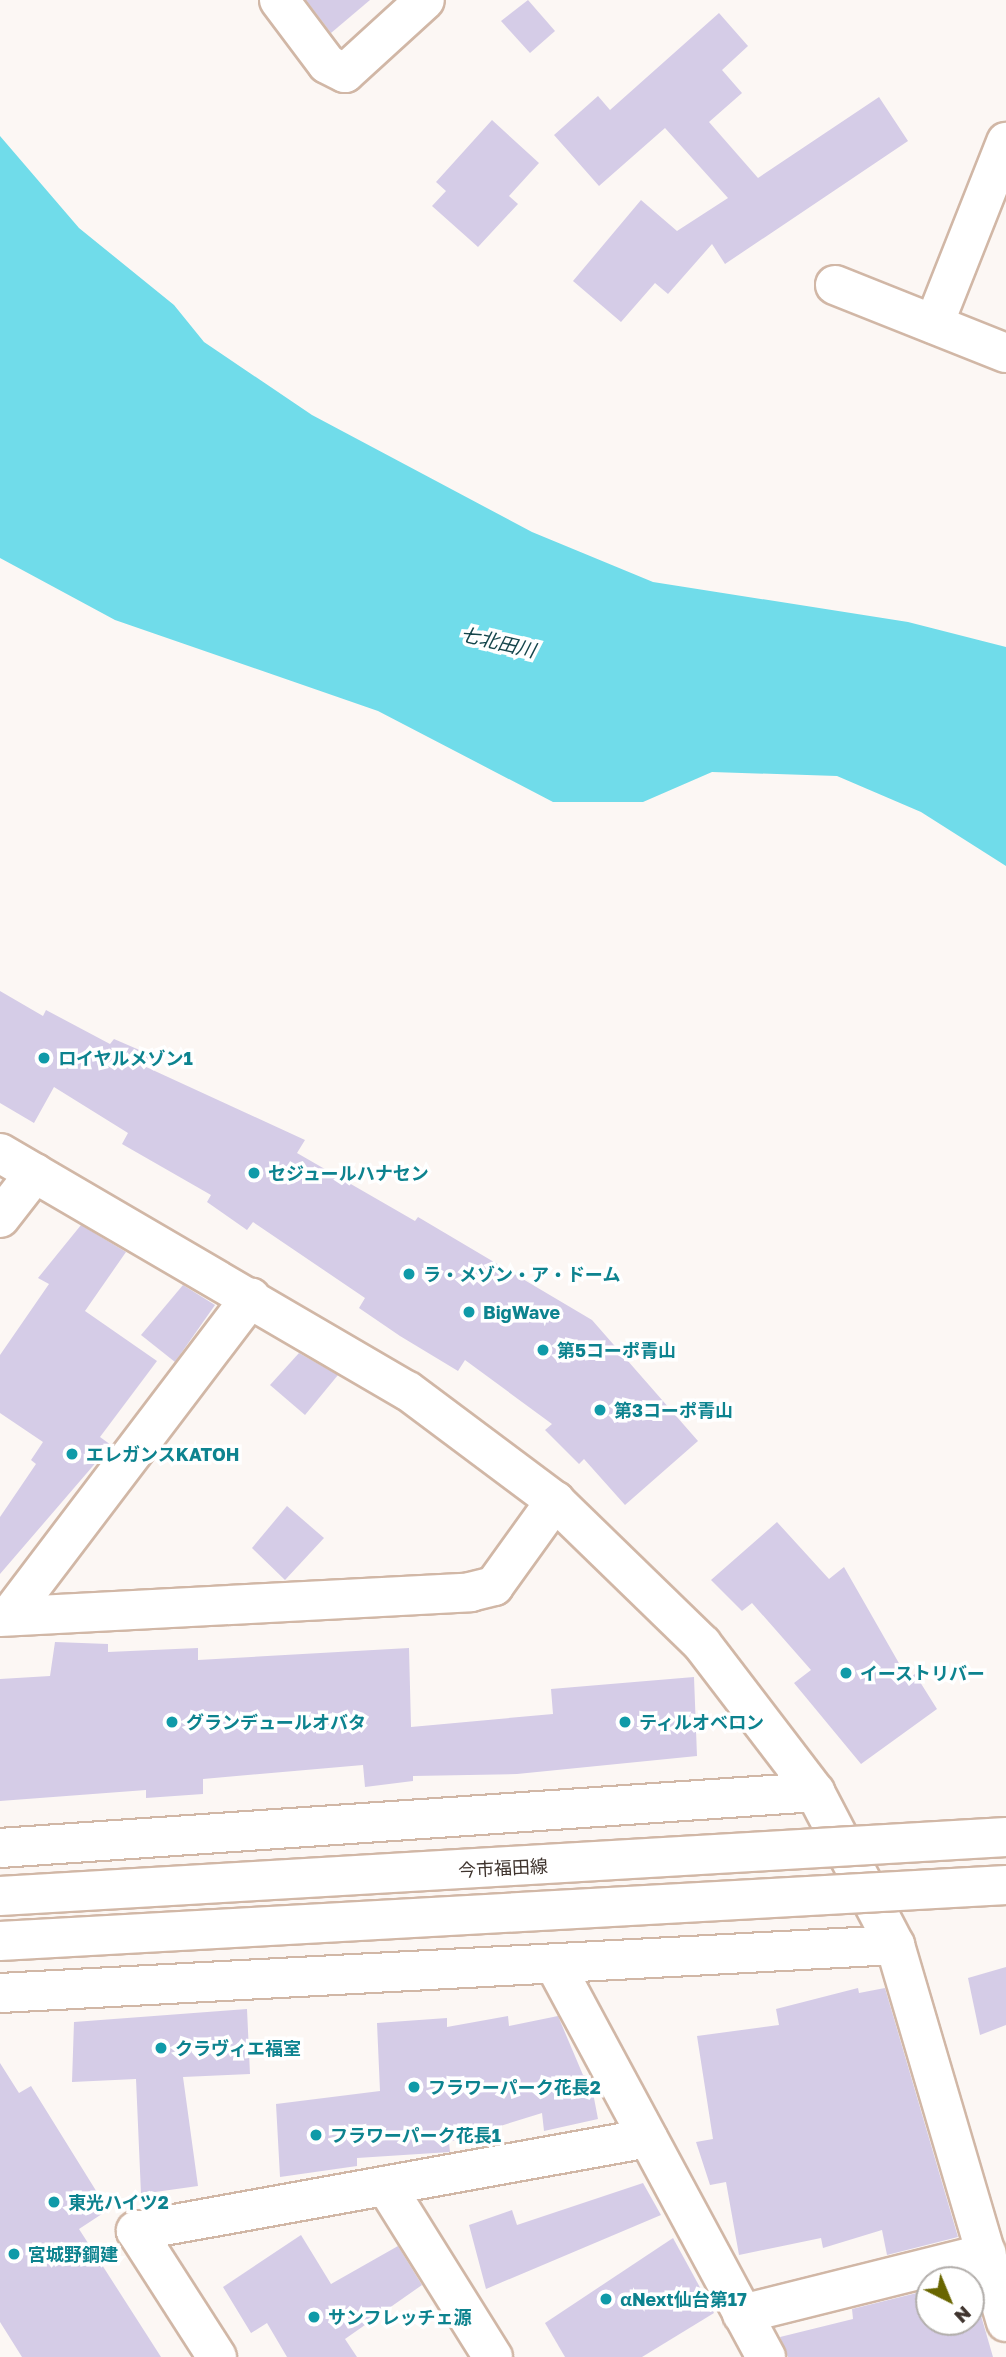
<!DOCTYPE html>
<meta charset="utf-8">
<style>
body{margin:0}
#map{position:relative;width:1006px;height:2357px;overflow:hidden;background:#fcf7f4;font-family:"Golos Text","Noto Sans JP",sans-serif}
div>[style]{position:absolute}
.water>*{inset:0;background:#70dcea}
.building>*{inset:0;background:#d5cce7}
.roads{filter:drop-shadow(2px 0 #d1b7a6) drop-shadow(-2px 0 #d1b7a6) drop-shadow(0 2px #d1b7a6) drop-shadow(0 -2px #d1b7a6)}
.minor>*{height:38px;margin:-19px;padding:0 19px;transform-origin:19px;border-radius:19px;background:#fff}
.bridges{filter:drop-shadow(2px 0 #d1b7a6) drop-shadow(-2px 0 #d1b7a6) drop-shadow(0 2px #d1b7a6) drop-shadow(0 -2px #d1b7a6)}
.major-bridge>*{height:38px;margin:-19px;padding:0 19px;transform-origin:19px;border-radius:19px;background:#fff}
.dots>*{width:19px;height:19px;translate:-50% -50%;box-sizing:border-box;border:4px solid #fff;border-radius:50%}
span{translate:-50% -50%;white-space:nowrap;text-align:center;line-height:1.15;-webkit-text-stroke:7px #fff;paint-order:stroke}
.culture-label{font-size:18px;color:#0d838f;font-weight:700}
.left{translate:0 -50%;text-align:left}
.street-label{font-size:18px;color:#3f342e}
.water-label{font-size:19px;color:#14454b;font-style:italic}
.north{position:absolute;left:915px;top:2266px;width:70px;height:70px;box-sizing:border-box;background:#fff;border:2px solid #b2aeab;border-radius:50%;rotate:137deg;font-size:19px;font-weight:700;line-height:28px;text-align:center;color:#3f342e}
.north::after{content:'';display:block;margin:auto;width:24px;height:32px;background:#696600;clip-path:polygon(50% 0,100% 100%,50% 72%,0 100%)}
</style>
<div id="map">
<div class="water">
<i style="clip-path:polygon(0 136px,79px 228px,174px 305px,204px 342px,312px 415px,532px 532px,653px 582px,908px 622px,1006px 647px,1006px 866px,921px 812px,837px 776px,712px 772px,643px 802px,553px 802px,378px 711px,115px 620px,0 558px)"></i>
</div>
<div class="building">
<i style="clip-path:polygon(306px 0,370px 0,331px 33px)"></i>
<i style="clip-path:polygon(528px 0,555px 31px,530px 53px,501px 21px)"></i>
<i style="clip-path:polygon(719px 13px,748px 46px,722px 70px,742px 93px,709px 122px,758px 178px,879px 97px,908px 141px,725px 264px,712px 244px,668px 294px,655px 283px,621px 322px,573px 281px,641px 200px,677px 231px,728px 198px,665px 128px,599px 186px,554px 135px,598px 96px,610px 110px)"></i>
<i style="clip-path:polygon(492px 120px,539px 163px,509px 196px,518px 204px,478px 247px,432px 206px,446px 191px,436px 182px)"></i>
<i style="clip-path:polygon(0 991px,43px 1016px,46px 1010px,110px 1044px,114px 1039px,151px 1055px,144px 1066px,305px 1140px,297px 1153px,415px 1221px,418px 1217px,592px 1320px,698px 1441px,625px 1505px,584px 1459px,579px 1464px,545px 1430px,552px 1424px,465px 1360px,458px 1371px,400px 1336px,359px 1308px,365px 1298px,253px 1222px,247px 1230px,207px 1202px,211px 1195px,122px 1144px,128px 1133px,54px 1087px,34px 1123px,0 1103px)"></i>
<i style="clip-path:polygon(81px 1225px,126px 1252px,85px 1311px,157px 1361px,100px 1437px,111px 1445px,0 1574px,0 1517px,36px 1464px,31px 1460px,43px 1442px,0 1413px,0 1355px,49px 1284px,38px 1278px)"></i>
<i style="clip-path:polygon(183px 1285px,215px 1305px,175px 1362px,141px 1335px)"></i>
<i style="clip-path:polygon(299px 1353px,338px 1375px,305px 1415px,270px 1385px)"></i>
<i style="clip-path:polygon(287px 1506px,324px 1538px,285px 1580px,252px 1548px)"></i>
<i style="clip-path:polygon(777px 1522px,829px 1579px,844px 1567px,908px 1679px,915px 1674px,937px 1709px,861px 1764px,794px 1683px,811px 1670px,752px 1603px,742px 1611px,711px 1580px)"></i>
<i style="clip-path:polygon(55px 1642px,108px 1644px,108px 1652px,198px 1648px,198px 1660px,409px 1648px,411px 1727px,553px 1714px,551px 1689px,694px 1677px,697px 1756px,517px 1774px,413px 1776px,413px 1781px,365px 1787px,363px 1765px,203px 1779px,203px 1794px,146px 1798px,146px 1790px,0 1801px,0 1679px,50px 1676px)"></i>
<i style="clip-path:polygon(1006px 1967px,1006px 2025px,980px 2035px,968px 1978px)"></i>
<i style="clip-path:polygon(858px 1988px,859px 1993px,885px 1988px,958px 2237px,887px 2255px,882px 2230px,823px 2248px,821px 2238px,739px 2255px,726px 2182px,710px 2185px,696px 2142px,713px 2139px,697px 2036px,779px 2025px,776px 2009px)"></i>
<i style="clip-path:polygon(247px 2009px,250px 2074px,183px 2077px,198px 2186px,141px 2194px,136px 2079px,72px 2082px,74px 2022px)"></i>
<i style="clip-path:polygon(508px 2016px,509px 2026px,558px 2016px,583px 2075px,590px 2077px,598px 2119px,544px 2131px,542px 2113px,449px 2142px,450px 2152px,357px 2158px,357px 2166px,280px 2177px,276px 2104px,380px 2091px,377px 2023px,447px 2018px,447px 2027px)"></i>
<i style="clip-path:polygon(0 2063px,19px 2093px,31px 2086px,108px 2210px,79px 2229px,161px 2357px,22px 2357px,0 2322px)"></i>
<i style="clip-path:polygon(643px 2183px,661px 2215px,486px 2289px,469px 2225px,512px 2210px,517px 2225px)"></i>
<i style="clip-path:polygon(301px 2235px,331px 2284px,398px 2246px,422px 2285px,345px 2339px,357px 2357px,287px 2357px,267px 2323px,251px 2333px,223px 2287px)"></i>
<i style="clip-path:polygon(673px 2238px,714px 2313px,642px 2357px,565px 2357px,545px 2323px)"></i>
<i style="clip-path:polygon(971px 2281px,993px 2357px,788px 2357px,780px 2337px,853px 2319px,852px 2309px,929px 2290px,929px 2322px,971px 2322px)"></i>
</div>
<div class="roads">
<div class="minor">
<i style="left:279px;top:0;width:80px;rotate:53.1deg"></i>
<i style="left:327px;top:64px;width:20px;rotate:27deg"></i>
<i style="left:345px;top:73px;width:108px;rotate:-42.4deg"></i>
<i style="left:835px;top:285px;width:184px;rotate:21.7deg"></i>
<i style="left:934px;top:324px;width:196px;rotate:-68.4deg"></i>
<i style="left:0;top:1153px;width:472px;rotate:30.3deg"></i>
<i style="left:408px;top:1391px;width:184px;rotate:36.8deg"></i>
<i style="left:555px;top:1501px;width:205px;rotate:44.2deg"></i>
<i style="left:702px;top:1644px;width:186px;rotate:52.6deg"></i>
<i style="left:815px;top:1792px;width:173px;rotate:62.4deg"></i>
<i style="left:895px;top:1945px;width:393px;rotate:73.6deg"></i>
<i style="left:0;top:1218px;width:57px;rotate:-52.1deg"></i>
<i style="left:9px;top:1616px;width:400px;rotate:-52.8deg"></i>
<i style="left:0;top:1617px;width:471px;rotate:-3deg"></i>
<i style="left:470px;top:1592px;width:25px;rotate:-14deg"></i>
<i style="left:494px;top:1586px;width:105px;rotate:-54.3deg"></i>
<i style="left:0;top:1848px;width:817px;rotate:-3.93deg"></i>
<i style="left:556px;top:1967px;width:443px;rotate:61.7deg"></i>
<i style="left:0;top:1993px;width:896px;rotate:-3.07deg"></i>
<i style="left:386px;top:2186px;width:202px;rotate:58deg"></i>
<i style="left:742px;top:2314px;width:252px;rotate:-14deg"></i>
<i style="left:217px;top:2357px;width:150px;rotate:-122.7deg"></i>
<i style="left:136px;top:2231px;width:520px;rotate:-10.29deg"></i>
</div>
</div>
<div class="bridges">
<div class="major-bridge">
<i style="left:0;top:1896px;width:1008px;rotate:-3.36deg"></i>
<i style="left:0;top:1941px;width:1008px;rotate:-3.19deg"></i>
</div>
</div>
<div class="dots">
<i style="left:44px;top:1058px;background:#0f9aa8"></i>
<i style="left:254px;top:1173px;background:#0f9aa8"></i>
<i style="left:409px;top:1274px;background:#0f9aa8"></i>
<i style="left:469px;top:1312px;background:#0f9aa8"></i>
<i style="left:543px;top:1350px;background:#0f9aa8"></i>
<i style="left:600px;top:1410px;background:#0f9aa8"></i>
<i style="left:72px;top:1454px;background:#0f9aa8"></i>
<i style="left:846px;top:1673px;background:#0f9aa8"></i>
<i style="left:172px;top:1722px;background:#0f9aa8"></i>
<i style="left:625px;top:1722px;background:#0f9aa8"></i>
<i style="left:161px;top:2048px;background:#0f9aa8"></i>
<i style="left:414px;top:2087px;background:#0f9aa8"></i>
<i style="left:316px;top:2135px;background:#0f9aa8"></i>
<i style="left:54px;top:2202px;background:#0f9aa8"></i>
<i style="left:14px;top:2254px;background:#0f9aa8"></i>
<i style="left:606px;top:2299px;background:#0f9aa8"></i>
<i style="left:314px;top:2317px;background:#0f9aa8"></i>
</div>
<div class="culture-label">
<span class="left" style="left:58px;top:1058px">ロイヤルメゾン1</span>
<span class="left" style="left:268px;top:1173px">セジュールハナセン</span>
<span class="left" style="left:423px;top:1274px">ラ・メゾン・ア・ドーム</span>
<span class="left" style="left:483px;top:1312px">BigWave</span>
<span class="left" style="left:557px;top:1350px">第5コーポ青山</span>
<span class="left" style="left:614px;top:1410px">第3コーポ青山</span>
<span class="left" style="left:86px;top:1454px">エレガンスKATOH</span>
<span class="left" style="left:860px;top:1673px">イーストリバー</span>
<span class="left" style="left:186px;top:1722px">グランデュールオバタ</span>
<span class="left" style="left:639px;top:1722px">ティルオベロン</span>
<span class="left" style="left:175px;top:2048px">クラヴィエ福室</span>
<span class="left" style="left:428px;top:2087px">フラワーパーク花長2</span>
<span class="left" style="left:330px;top:2135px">フラワーパーク花長1</span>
<span class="left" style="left:68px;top:2202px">東光ハイツ2</span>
<span class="left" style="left:28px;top:2254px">宮城野鋼建</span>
<span class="left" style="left:620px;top:2299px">αNext仙台第17</span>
<span class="left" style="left:328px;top:2317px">サンフレッチェ源</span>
</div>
<div class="street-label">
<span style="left:503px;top:1868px;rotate:-3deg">今市福田線</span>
</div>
<div class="water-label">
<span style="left:498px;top:642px;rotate:13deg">七北田川</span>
</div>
<div class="north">N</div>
</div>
